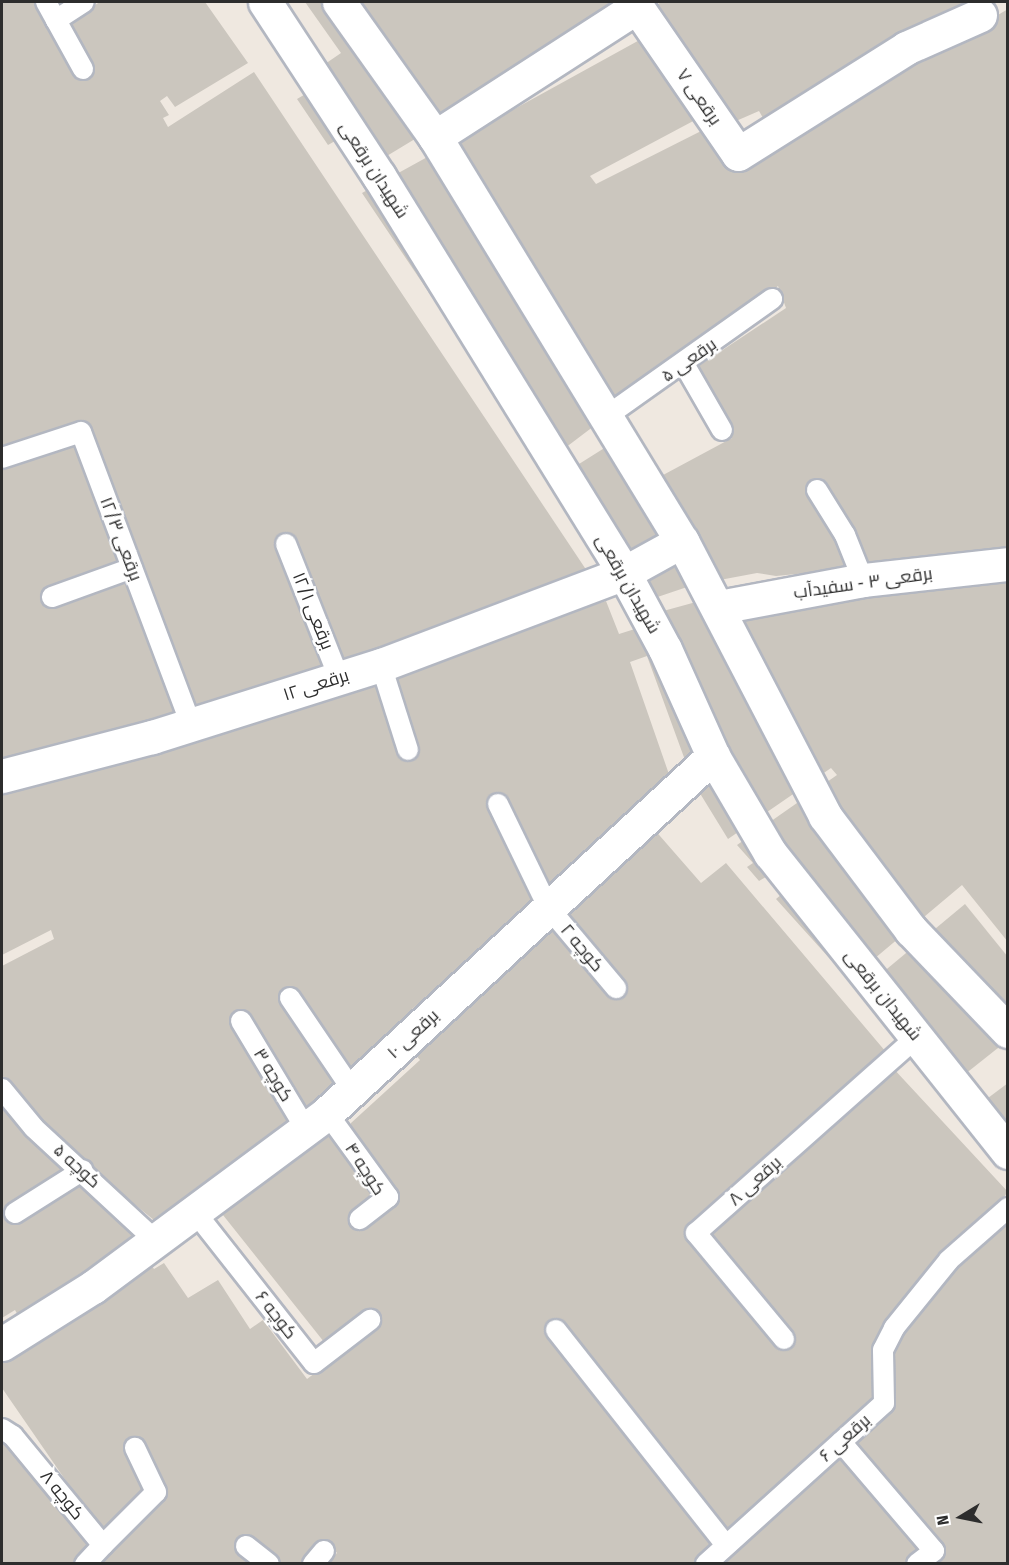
<!DOCTYPE html>
<meta charset="utf-8">
<style>
body{margin:0}
#map{position:relative;width:1009px;height:1565px;overflow:hidden;background:#efe8e0;font-family:"Fira Sans Condensed",Cairo,sans-serif}
div>[style]{position:absolute}
.building>*{inset:0;background:#cbc6be}
.roads{filter:drop-shadow(2px 0 #b3b7c1) drop-shadow(-2px 0 #b3b7c1) drop-shadow(0 2px #b3b7c1) drop-shadow(0 -2px #b3b7c1)}
.lane>*{height:20px;margin:-10px;padding:0 10px;transform-origin:10px;border-radius:10px;background:#fff}
.street>*{height:33px;margin:-16.5px;padding:0 16.5px;transform-origin:16.5px;border-radius:16.5px;background:#fff}
.secondary>*{height:33px;margin:-16.5px;padding:0 16.5px;transform-origin:16.5px;border-radius:16.5px;background:#fff}
span{translate:-50% -50%;white-space:nowrap;text-align:center;line-height:1.15;-webkit-text-stroke:5px #fff;paint-order:stroke}
.street-label{font-size:18px;color:#2d2d2d}
.frame{position:absolute;inset:0;border:3px solid #2d2d2d;pointer-events:none}
.north{position:absolute;left:931px;top:1487px;width:60px;height:60px;-webkit-text-stroke:4px #fff;paint-order:stroke;rotate:260deg;font-size:16px;font-weight:700;line-height:24px;text-align:center;color:#2d2d2d}
.north::after{content:'';display:block;margin:auto;width:21px;height:27px;background:#2d2d2d;clip-path:polygon(50% 0,100% 100%,50% 72%,0 100%)}
</style>
<div id="map">
<div class="building">
<i style="clip-path:polygon(2px 2px,39px 2px,64px 23px,100px 2px,205px 2px,248px 63px,175px 107px,167px 96px,160px 101px,169px 115px,163px 118px,168px 127px,254px 72px,585px 568px,592px 587px,425px 630px,429px 642px,193px 715px,147px 577px,141px 579px,84px 427px,2px 454px)"></i>
<i style="clip-path:polygon(305px 2px,629px 2px,547px 59px,362px 171px,342px 137px,328px 145px,297px 99px,314px 89px,306px 77px,341px 53px)"></i>
<i style="clip-path:polygon(662px 2px,986px 2px,914px 32px,763px 118px,759px 111px,736px 121px,701px 80px,705px 78px,696px 62px,689px 64px,677px 46px,683px 43px,680px 38px,674px 41px,654px 6px)"></i>
<i style="clip-path:polygon(1008px 9px,1008px 553px,776px 576px,757px 573px,693px 585px,628px 607px,552px 481px,606px 447px,637px 489px,732px 438px,694px 369px,786px 308px,778px 286px,544px 464px,362px 193px,645px 37px,712px 111px,590px 176px,596px 184px,719px 122px,744px 156px,790px 117px,934px 53px)"></i>
<i style="clip-path:polygon(78px 438px,181px 713px,2px 768px,2px 464px)"></i>
<i style="clip-path:polygon(1008px 571px,1008px 942px,962px 885px,849px 980px,776px 899px,782px 894px,769px 875px,759px 881px,747px 867px,753px 863px,737px 845px,837px 775px,831px 768px,728px 839px,693px 782px,647px 656px,630px 662px,671px 780px,456px 981px,451px 974px,410px 1011px,415px 1021px,344px 1085px,160px 1225px,36px 1124px,2px 1075px,2px 966px,54px 939px,51px 930px,2px 955px,2px 788px,606px 601px,619px 634px,638px 628px,634px 619px,718px 596px)"></i>
<i style="clip-path:polygon(653px 828px,701px 883px,726px 863px,886px 1052px,685px 1232px,783px 1350px,795px 1339px,709px 1232px,892px 1067px,1008px 1192px,885px 1334px,877px 1403px,724px 1533px,561px 1321px,548px 1332px,720px 1546px,700px 1563px,326px 1563px,337px 1553px,326px 1540px,304px 1563px,281px 1563px,245px 1536px,239px 1543px,263px 1563px,91px 1563px,151px 1490px,104px 1536px,2px 1388px,2px 1360px,148px 1261px,154px 1269px,164px 1263px,188px 1298px,218px 1280px,250px 1329px,263px 1320px,307px 1379px,379px 1325px,371px 1314px,328px 1347px,219px 1210px,328px 1124px,385px 1195px,362px 1225px,399px 1197px,350px 1133px,351px 1123px,420px 1060px,413px 1052px,553px 922px,619px 995px,627px 989px,561px 914px)"></i>
<i style="clip-path:polygon(965px 904px,1008px 957px,1008px 1040px,945px 1090px,858px 993px)"></i>
<i style="clip-path:polygon(1008px 1083px,1008px 1166px,964px 1116px)"></i>
<i style="clip-path:polygon(2px 1097px,149px 1237px,21px 1321px,15px 1310px,2px 1318px)"></i>
<i style="clip-path:polygon(1008px 1217px,1008px 1563px,929px 1563px,941px 1554px,851px 1447px,886px 1409px,890px 1347px,954px 1266px)"></i>
<i style="clip-path:polygon(2px 1419px,96px 1545px,76px 1563px,2px 1563px)"></i>
<i style="clip-path:polygon(843px 1453px,928px 1549px,909px 1563px,717px 1563px)"></i>
</div>
<div class="roads">
<div class="lane">
<i style="left:46px;top:2px;width:21px;rotate:61deg"></i>
<i style="left:83px;top:69px;width:56px;rotate:-118.9deg"></i>
<i style="left:56px;top:20px;width:33px;rotate:-33deg"></i>
<i style="left:684px;top:364px;width:76px;rotate:60.1deg"></i>
<i style="left:604px;top:418px;width:206px;rotate:-35.3deg"></i>
<i style="left:2px;top:458px;width:83px;rotate:-18.2deg"></i>
<i style="left:81px;top:432px;width:313px;rotate:69.4deg"></i>
<i style="left:817px;top:490px;width:53px;rotate:58.1deg"></i>
<i style="left:845px;top:535px;width:48px;rotate:68.2deg"></i>
<i style="left:286px;top:544px;width:144px;rotate:68.4deg"></i>
<i style="left:52px;top:597px;width:85px;rotate:-19.9deg"></i>
<i style="left:381px;top:665px;width:89px;rotate:72.4deg"></i>
<i style="left:498px;top:804px;width:114px;rotate:64.1deg"></i>
<i style="left:548px;top:907px;width:106px;rotate:50deg"></i>
<i style="left:290px;top:998px;width:112px;rotate:55.9deg"></i>
<i style="left:241px;top:1021px;width:126px;rotate:59deg"></i>
<i style="left:2px;top:1089px;width:50px;rotate:50.6deg"></i>
<i style="left:34px;top:1128px;width:165px;rotate:42.8deg"></i>
<i style="left:327px;top:1113px;width:104px;rotate:54deg"></i>
<i style="left:388px;top:1197px;width:36px;rotate:142deg"></i>
<i style="left:195px;top:1212px;width:192px;rotate:51.8deg"></i>
<i style="left:314px;top:1363px;width:71px;rotate:-37.5deg"></i>
<i style="left:15px;top:1213px;width:80px;rotate:-32.3deg"></i>
<i style="left:556px;top:1330px;width:274px;rotate:51.7deg"></i>
<i style="left:784px;top:1339px;width:138px;rotate:-129.7deg"></i>
<i style="left:696px;top:1233px;width:295px;rotate:-41.6deg"></i>
<i style="left:2px;top:1429px;width:13px;rotate:32deg"></i>
<i style="left:13px;top:1436px;width:141px;rotate:50.5deg"></i>
<i style="left:103px;top:1545px;width:26px;rotate:133deg"></i>
<i style="left:841px;top:1442px;width:143px;rotate:49.5deg"></i>
<i style="left:934px;top:1551px;width:21px;rotate:143deg"></i>
<i style="left:103px;top:1545px;width:75px;rotate:-45deg"></i>
<i style="left:156px;top:1492px;width:49px;rotate:-115.5deg"></i>
<i style="left:246px;top:1546px;width:29px;rotate:38deg"></i>
<i style="left:313px;top:1564px;width:17px;rotate:-50deg"></i>
<i style="left:706px;top:1564px;width:240px;rotate:-42.1deg"></i>
<i style="left:884px;top:1403px;width:53px;rotate:-91.1deg"></i>
<i style="left:883px;top:1350px;width:25px;rotate:-63deg"></i>
<i style="left:894px;top:1328px;width:87px;rotate:-51deg"></i>
<i style="left:949px;top:1260px;width:79px;rotate:-41.4deg"></i>
</div>
<div class="street">
<i style="left:435px;top:137px;width:240px;rotate:-32.8deg"></i>
<i style="left:637px;top:7px;width:178px;rotate:55.5deg"></i>
<i style="left:738px;top:154px;width:199px;rotate:-32.2deg"></i>
<i style="left:906px;top:48px;width:81px;rotate:-24deg"></i>
<i style="left:719px;top:607px;width:147px;rotate:-10.6deg"></i>
<i style="left:863px;top:580px;width:146px;rotate:-6.3deg"></i>
<i style="left:2px;top:776px;width:155px;rotate:-14.6deg"></i>
<i style="left:152px;top:737px;width:240px;rotate:-17.5deg"></i>
<i style="left:381px;top:665px;width:260px;rotate:-20.7deg"></i>
<i style="left:2px;top:1344px;width:107px;rotate:-32.1deg"></i>
<i style="left:93px;top:1287px;width:292px;rotate:-36.6deg"></i>
<i style="left:327px;top:1113px;width:526px;rotate:-42.76deg"></i>
</div>
<div class="secondary">
<i style="left:265px;top:2px;width:208px;rotate:56.8deg"></i>
<i style="left:379px;top:176px;width:467px;rotate:58.3deg"></i>
<i style="left:624px;top:573px;width:86px;rotate:61.7deg"></i>
<i style="left:665px;top:649px;width:117px;rotate:65.8deg"></i>
<i style="left:713px;top:756px;width:113px;rotate:59.6deg"></i>
<i style="left:770px;top:853px;width:382px;rotate:51.5deg"></i>
<i style="left:339px;top:2px;width:166px;rotate:54.6deg"></i>
<i style="left:435px;top:137px;width:474px;rotate:58.6deg"></i>
<i style="left:682px;top:541px;width:310px;rotate:62.5deg"></i>
<i style="left:825px;top:816px;width:143px;rotate:53deg"></i>
<i style="left:911px;top:930px;width:140px;rotate:46.2deg"></i>
<i style="left:624px;top:573px;width:66px;rotate:-28.9deg"></i>
</div>
</div>
<div class="street-label">
<span style="left:699px;top:97px;rotate:55deg">برقعی ۷</span>
<span style="left:374px;top:170px;rotate:57deg">شهیدان برقعی</span>
<span style="left:689px;top:360px;rotate:-35deg">برقعی ۵</span>
<span style="left:121px;top:539px;rotate:69deg">برقعی ۱۲/۳</span>
<span style="left:863px;top:583px;rotate:-8deg">برقعی ۳ - سفیدآب</span>
<span style="left:628px;top:584px;rotate:60deg">شهیدان برقعی</span>
<span style="left:313px;top:611px;rotate:68deg">برقعی ۱۲/۱</span>
<span style="left:316px;top:685px;rotate:-18deg">برقعی ۱۲</span>
<span style="left:582px;top:948px;rotate:50deg">کوچه ۲</span>
<span style="left:883px;top:995px;rotate:51deg">شهیدان برقعی</span>
<span style="left:413px;top:1034px;rotate:-43deg">برقعی ۱۰</span>
<span style="left:273px;top:1075px;rotate:59deg">کوچه ۳</span>
<span style="left:77px;top:1166px;rotate:42deg">کوچه ۵</span>
<span style="left:365px;top:1169px;rotate:57deg">کوچه ۴</span>
<span style="left:755px;top:1181px;rotate:-42deg">برقعی ۸</span>
<span style="left:276px;top:1315px;rotate:52deg">کوچه ۶</span>
<span style="left:845px;top:1438px;rotate:-42deg">برقعی ۶</span>
<span style="left:62px;top:1495px;rotate:51deg">کوچه ۸</span>
</div>
<div class="frame"></div>
<div class="north">N</div>
</div>
